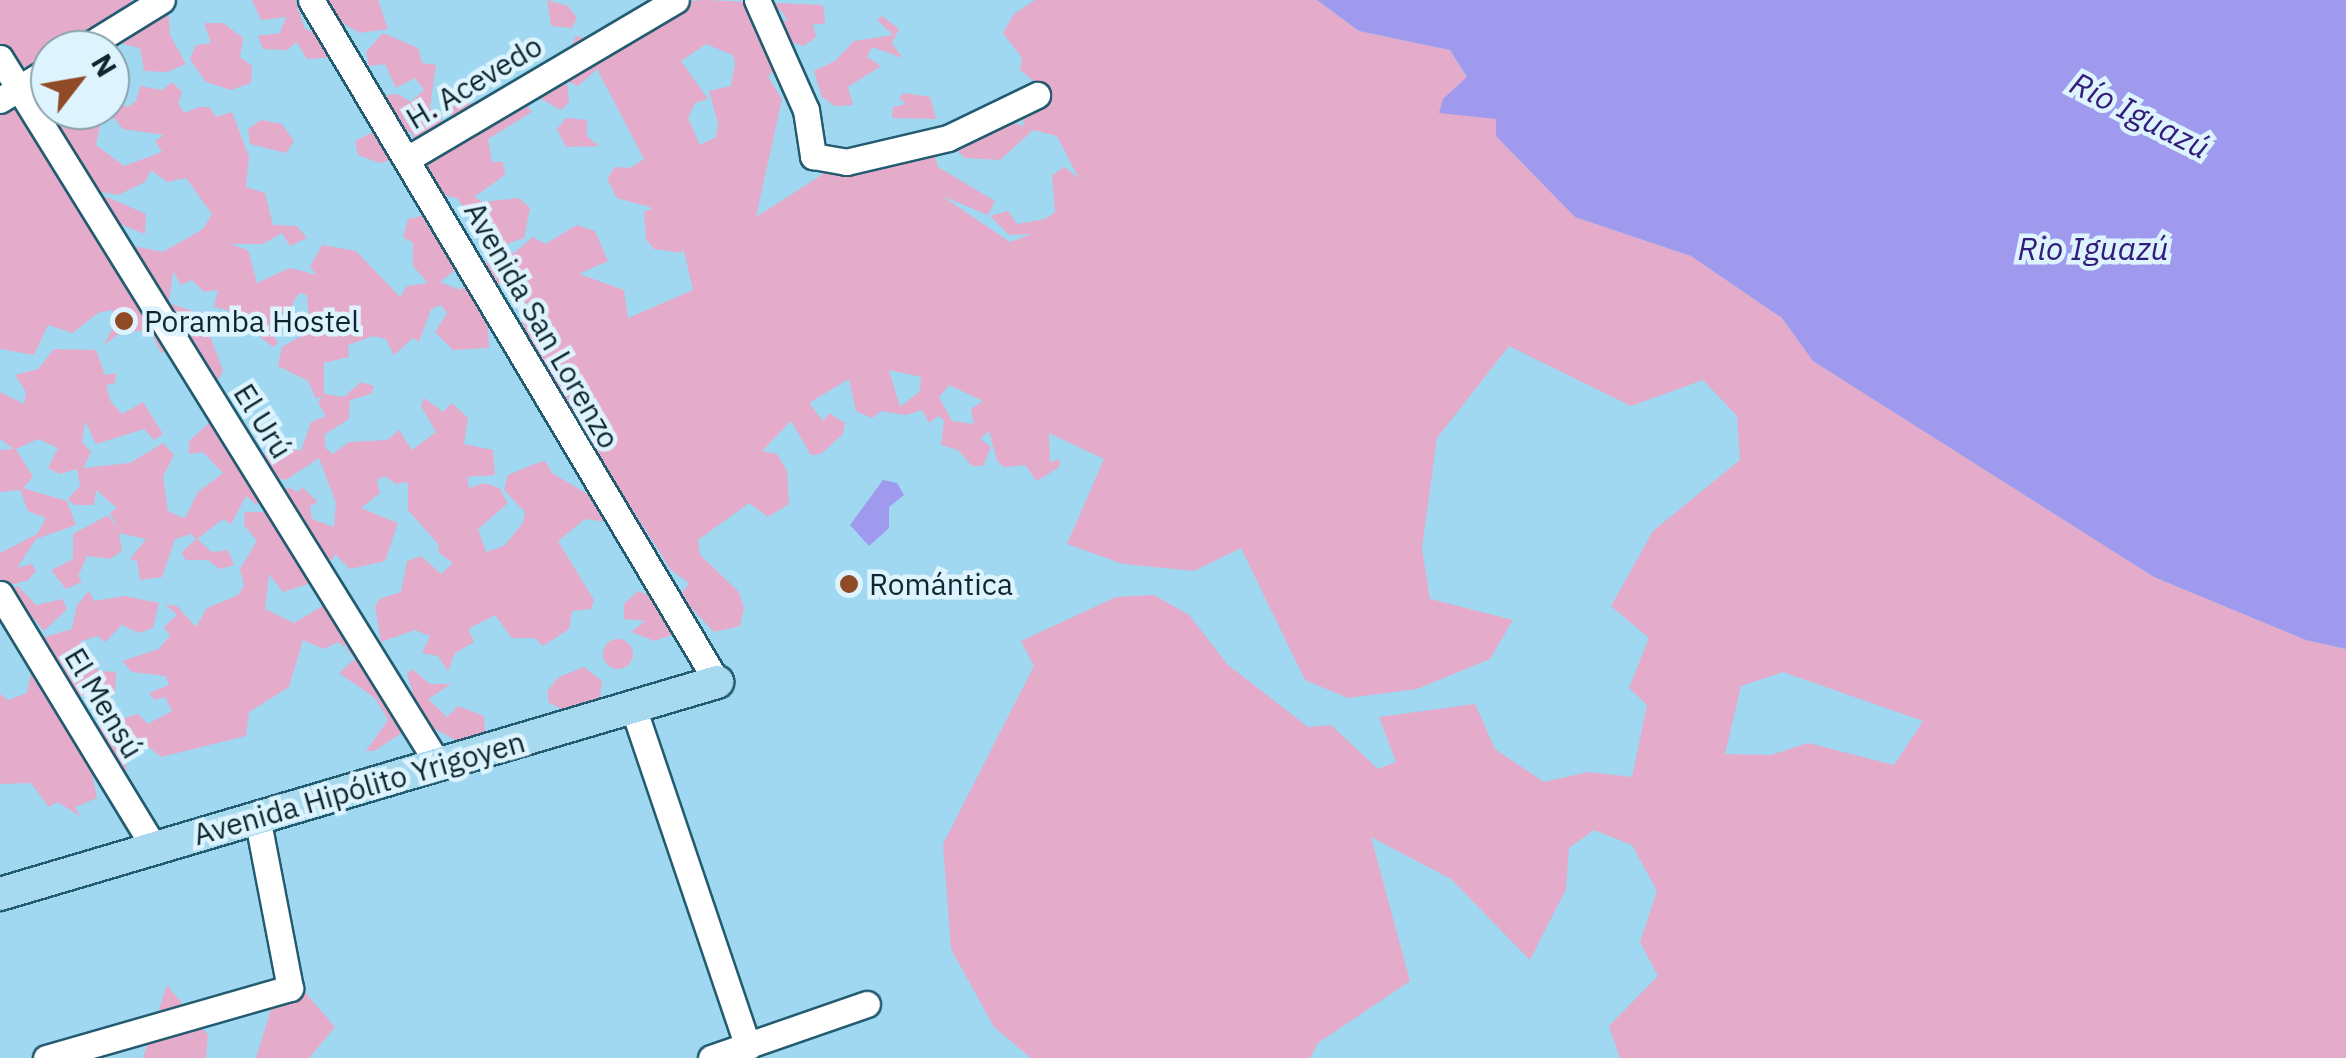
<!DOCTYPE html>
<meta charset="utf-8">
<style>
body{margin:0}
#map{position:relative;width:2346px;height:1058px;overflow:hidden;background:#9fd8f0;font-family:"IBM Plex Sans",sans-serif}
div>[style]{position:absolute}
.green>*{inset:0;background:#e5abca}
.round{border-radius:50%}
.water>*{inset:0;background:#9f9aed}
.roads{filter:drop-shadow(2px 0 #235b70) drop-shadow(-2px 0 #235b70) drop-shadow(0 2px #235b70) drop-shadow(0 -2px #235b70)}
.minor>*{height:25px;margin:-12.5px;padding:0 12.5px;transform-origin:12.5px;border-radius:12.5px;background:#fff}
.major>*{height:32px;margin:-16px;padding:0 16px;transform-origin:16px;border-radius:16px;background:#a7daef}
.dots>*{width:28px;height:28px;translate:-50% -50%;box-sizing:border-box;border:5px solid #ddf3fd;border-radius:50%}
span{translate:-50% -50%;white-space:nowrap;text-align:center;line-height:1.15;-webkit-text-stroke:9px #ddf3fd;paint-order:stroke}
.street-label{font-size:30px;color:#0f262f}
.poi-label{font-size:30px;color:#0f262f}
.left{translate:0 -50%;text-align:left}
.water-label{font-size:32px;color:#331c7b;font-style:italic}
.north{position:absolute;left:30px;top:30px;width:100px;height:100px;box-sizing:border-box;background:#ddf3fd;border:2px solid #8ba1ab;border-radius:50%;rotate:59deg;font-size:28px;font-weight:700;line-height:40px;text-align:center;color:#0f262f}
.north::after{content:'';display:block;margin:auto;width:35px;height:45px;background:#914a26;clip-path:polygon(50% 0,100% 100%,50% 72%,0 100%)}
</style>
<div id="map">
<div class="green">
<i style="clip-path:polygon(0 0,132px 0,129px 6px,168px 7px,170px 35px,186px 64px,167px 72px,144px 71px,140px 48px,119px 43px,113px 22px,106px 19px,96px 33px,114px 43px,123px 59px,111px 73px,110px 50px,50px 50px,50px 67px,15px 66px,0 57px)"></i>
<i style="clip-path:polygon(252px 0,295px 0,305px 29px,321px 35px,335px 57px,307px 59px,297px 42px,287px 50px,263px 49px,258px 36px,280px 33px,286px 17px,261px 20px)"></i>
<i style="clip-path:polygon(302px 0,378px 0,388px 29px,360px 33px)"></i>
<i style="clip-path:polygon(547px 0,568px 6px,577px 18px,572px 28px,551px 26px)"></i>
<i style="clip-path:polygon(evenodd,705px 0,823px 5px,825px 24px,813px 24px,816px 37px,804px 46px,784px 40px,777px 19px,788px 21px,780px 9px,756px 35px,776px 49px,778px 65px,768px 77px,782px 99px,756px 217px,823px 174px,812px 164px,934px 152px,938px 167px,995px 201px,988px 215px,942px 196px,1010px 242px,1032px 234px,1009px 235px,990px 216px,1008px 211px,1017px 224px,1045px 219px,1055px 212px,1052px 175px,1065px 167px,1079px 179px,1057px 136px,1033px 130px,1000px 160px,965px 158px,950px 145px,1004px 120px,1024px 126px,1022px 112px,1033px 102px,1048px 105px,1040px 86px,1020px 70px,1022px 58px,1003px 33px,1014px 14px,1035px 0,1317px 0,1359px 31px,1450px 50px,1467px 78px,1443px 99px,1496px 119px,1496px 136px,1575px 217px,1691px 256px,1782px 318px,1813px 361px,2154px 577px,2306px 640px,2346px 649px,2346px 1058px,1620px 1058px,1609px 1026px,1658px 976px,1640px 942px,1657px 891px,1632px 845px,1594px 830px,1569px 848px,1566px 889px,1530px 960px,1451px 879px,1371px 837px,1410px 981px,1318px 1043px,1310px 1058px,1031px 1058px,994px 1027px,951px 949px,943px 844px,1034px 666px,1021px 641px,1116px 597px,1154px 595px,1189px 615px,1228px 665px,1308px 727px,1331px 725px,1378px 769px,1396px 762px,1379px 717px,1475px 704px,1495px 749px,1544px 782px,1588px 772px,1632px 777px,1647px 705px,1629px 688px,1649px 638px,1611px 606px,1653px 531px,1740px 460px,1737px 416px,1703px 380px,1631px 406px,1509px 346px,1437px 438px,1422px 548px,1430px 599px,1513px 620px,1490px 659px,1417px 689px,1348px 698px,1305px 680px,1241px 548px,1194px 571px,1123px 564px,1067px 544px,1104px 459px,1049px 433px,1050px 462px,1060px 459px,1059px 467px,1037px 481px,1025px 465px,1004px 467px,997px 461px,989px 431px,980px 439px,991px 447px,983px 466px,972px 466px,958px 450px,941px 445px,944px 420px,938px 416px,929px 423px,922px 410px,906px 415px,881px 411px,872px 418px,856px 411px,849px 379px,809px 403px,823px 421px,829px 413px,845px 423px,843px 434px,821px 454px,811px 455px,791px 421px,762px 451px,777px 454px,787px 471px,789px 504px,768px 517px,749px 503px,698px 540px,700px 555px,739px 592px,744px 608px,740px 626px,714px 632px,680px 596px,689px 583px,671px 570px,518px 330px,525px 328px,521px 321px,530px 307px,504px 284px,490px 284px,485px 268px,490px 255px,484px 255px,498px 247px,514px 253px,533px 237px,545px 244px,577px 225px,595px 231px,608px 261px,579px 274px,624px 290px,628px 318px,693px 290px,683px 247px,682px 253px,654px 249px,646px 239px,644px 212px,653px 208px,617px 198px,607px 179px,615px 167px,630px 168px,644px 159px,597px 69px,578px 86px,567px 81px,569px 102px,561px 110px,525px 90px,544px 74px,541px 63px,566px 57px,576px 36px,593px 40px,677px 2px,705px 0,706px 44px,733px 55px,735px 64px,731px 86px,709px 91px,718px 124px,716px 137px,700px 145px,688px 118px,695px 103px,708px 99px,681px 61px,706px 44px,705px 0,889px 370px,921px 377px,920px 391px,900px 407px,889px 370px,705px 0,949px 385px,983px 401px,971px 409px,974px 424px,952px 421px,939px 397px,949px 385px,705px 0,1783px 672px,1923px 721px,1894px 765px,1808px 743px,1771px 755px,1725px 754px,1741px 686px,1783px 672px)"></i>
<i style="clip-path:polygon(882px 16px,899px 29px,892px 43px,903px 58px,872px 47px,867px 57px,881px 66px,848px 87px,853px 105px,835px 106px,822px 97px,814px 71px,835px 61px,854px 41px,893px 35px,877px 20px)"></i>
<i style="clip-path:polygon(204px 23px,223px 23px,243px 38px,240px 57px,252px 66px,251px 83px,231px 90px,206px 82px,190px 59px,196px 45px,211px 43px)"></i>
<i style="clip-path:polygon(383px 33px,418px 48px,422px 63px,436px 65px,430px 108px,442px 116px,440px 132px,460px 122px,442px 108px,456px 99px,476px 105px,519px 96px,532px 112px,488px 139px,492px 162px,503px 162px,505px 175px,474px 197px,483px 202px,519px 198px,530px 208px,524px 238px,504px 245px,495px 225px,478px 227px,457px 198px,437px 194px,414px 149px,413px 134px,386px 122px,392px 109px,377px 96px,398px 94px,411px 102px,424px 90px,415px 78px,396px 88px,385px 64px,369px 66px,366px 52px)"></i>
<i style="clip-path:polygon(50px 69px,50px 110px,102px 116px,96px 145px,124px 166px,162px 152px,155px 141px,164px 135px,123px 129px,109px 112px,115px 100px,128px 107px,136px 101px,140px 86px,162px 90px,172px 82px,182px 92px,178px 103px,184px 113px,199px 107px,209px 107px,216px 117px,232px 112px,249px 157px,246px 187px,265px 193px,273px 225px,297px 226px,307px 238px,290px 246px,282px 233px,263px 244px,230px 244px,248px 250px,257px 283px,290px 268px,317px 275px,310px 267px,322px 245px,356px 251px,400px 297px,407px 286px,428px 283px,413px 266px,413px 243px,403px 237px,408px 219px,422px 216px,444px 252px,455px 254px,454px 271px,440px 282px,460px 290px,469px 283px,487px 316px,489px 348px,453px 350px,435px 332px,447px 313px,441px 305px,431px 309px,419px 342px,413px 338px,394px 355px,386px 339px,373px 336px,348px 345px,349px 357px,324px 363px,324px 394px,344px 397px,361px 382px,374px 386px,371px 394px,350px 400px,349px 419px,325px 434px,325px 448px,333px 454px,349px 442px,387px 440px,399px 430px,412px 450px,436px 432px,421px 406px,424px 398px,443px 412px,452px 403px,468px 418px,464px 444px,493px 450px,495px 475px,467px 477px,469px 488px,485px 483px,499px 488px,508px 503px,478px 529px,486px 552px,504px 546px,523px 523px,525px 512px,504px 490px,508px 475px,532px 465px,545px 461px,552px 473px,604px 504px,608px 522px,585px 519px,558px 541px,594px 600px,591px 609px,572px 611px,569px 629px,543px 646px,535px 638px,512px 638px,495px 615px,468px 629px,474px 642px,455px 653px,448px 671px,438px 656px,422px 653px,430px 636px,415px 630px,381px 642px,375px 607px,379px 599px,401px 592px,407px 561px,421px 556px,441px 574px,453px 563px,438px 552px,439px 545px,408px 510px,408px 482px,396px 484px,385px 476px,377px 480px,380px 493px,361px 508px,398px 523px,385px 561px,350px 569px,335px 554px,333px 560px,315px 553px,311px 583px,283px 592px,269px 574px,265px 609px,294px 623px,328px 603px,349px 640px,344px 647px,338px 642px,324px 649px,303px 640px,289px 687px,249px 712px,246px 736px,161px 757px,149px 747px,121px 749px,127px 770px,122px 771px,93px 727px,138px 714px,148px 724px,172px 711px,165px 697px,155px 700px,149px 693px,169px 685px,166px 676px,132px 672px,122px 661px,159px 649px,170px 635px,164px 627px,177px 615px,165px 604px,177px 606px,196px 627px,207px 608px,238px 595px,244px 586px,240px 569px,257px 541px,244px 525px,245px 512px,281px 512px,278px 499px,288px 487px,298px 492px,302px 487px,318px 502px,310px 506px,312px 519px,334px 527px,336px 503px,319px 458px,286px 480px,270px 476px,264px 456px,270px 442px,301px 451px,311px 422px,326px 416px,318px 403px,322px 396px,316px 399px,308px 381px,278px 366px,282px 347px,310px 331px,307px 295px,299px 293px,286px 315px,274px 311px,269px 327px,278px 343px,273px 347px,227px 310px,214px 307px,218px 290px,204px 292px,192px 280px,181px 285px,173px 271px,169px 303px,198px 313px,190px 323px,209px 333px,223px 371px,216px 384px,172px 346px,161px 353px,150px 330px,120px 333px,104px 345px,115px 323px,112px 310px,98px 313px,73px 333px,48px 325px,34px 355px,0 349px,0 97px,22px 106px,125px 254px,133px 246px,163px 252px,203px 229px,212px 214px,186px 178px,167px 182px,151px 170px,145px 182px,118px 195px,91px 190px,93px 182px,21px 101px)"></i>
<i style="clip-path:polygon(904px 93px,930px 97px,936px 119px,892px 118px,893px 107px,906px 104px,899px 98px)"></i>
<i style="clip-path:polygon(566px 118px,587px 120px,587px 136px,599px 146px,566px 147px,557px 129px)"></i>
<i style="clip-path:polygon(261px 120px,282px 124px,294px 141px,286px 153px,250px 144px,248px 129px)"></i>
<i style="clip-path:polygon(373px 132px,380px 132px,395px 159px,380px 163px,358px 155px,355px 141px)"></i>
<i style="clip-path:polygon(107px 197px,146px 214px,145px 234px,113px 221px,99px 200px)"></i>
<i style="clip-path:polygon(54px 349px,96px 350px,105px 375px,116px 373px,115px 383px,106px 385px,111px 402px,122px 414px,143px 402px,163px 434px,154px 440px,144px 429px,96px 444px,85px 421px,82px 442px,91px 452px,83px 468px,130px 463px,163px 443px,174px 455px,163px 476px,168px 511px,178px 516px,185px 518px,198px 492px,223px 473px,203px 452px,189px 454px,189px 441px,209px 423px,219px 423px,262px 489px,257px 505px,246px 496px,231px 524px,223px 519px,197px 539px,212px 552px,228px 550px,234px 565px,220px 569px,208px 560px,186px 560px,181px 553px,196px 539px,191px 534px,175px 539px,162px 577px,140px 580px,137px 561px,130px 559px,146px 539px,119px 533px,122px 551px,110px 559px,87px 556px,78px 576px,82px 582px,66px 589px,51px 570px,73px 559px,73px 534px,108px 515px,117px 528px,110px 512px,117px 508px,96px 490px,94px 505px,74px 505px,68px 499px,80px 486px,77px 469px,60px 474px,48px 468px,58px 448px,38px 439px,16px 449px,33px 477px,23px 488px,67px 501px,76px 525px,36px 539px,17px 568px,32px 564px,36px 571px,28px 580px,8px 586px,0 579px,0 553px,37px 534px,46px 518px,28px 511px,20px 490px,0 492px,0 450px,14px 449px,0 439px,0 392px,24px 404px,26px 392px,15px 375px,38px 369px)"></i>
<i style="clip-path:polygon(18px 586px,36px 605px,62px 599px,67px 609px,44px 631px,9px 589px)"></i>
<i style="clip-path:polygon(89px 591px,94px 601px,125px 596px,159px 603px,153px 628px,139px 633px,122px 625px,105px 642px,98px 636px,81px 641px,76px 668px,94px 662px,98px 671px,116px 672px,115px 693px,106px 702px,101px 693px,75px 696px,62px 682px,63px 666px,35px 640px,72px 629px,77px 605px)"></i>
<i style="clip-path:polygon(638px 591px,653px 597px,677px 633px,655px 641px,631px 632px,645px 621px,624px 619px,624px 604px)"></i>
<i class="round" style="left:603px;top:639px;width:30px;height:30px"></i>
<i style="clip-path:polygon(352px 644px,406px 730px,374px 751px,366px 751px,388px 720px,375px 698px,339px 673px,355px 659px,346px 648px)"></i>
<i style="clip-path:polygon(584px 667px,602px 681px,599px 708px,565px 711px,549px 703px,547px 691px,559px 677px)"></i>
<i style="clip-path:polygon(412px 669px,430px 684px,451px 684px,428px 699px,447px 717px,458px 706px,484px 716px,485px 739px,463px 744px,422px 722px,407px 674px)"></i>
<i style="clip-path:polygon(31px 674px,87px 750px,97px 798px,75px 807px,81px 817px,58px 802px,49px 807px,31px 783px,0 784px,0 694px,8px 700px,27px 693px)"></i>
<i style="clip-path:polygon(284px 968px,335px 1027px,309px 1058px,256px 1058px)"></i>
<i style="clip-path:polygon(167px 985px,208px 1035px,206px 1058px,143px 1058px)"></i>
</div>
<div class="water">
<i style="clip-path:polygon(1317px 0,2346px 0,2346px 649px,2306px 640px,2154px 577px,1813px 361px,1782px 318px,1691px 256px,1575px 217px,1496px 136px,1496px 119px,1439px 113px,1443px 99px,1467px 77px,1450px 50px,1359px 31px)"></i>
<i style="clip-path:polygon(883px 480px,897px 483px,904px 495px,889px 507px,889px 528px,869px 546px,850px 525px)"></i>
</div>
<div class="roads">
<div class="minor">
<i style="left:311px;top:0;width:794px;rotate:59.23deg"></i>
<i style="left:757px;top:0;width:120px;rotate:66deg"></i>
<i style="left:806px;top:110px;width:47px;rotate:81.3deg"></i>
<i style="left:813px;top:156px;width:34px;rotate:10deg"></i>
<i style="left:846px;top:162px;width:105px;rotate:-13.2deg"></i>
<i style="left:948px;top:138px;width:99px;rotate:-25.8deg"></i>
<i style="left:81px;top:50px;width:95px;rotate:-31.7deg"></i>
<i style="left:0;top:58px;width:834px;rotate:58.18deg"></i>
<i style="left:0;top:100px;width:59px;rotate:-31.8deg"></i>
<i style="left:409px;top:158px;width:310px;rotate:-30.6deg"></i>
<i style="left:0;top:594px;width:295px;rotate:58.7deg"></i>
<i style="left:633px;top:707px;width:359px;rotate:71.3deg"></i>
<i style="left:46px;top:1058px;width:254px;rotate:-16deg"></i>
<i style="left:290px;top:988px;width:174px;rotate:-100.9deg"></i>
<i style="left:711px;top:1058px;width:165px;rotate:-19.1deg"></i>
</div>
<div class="major">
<i style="left:0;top:894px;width:748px;rotate:-16.47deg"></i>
</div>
</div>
<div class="dots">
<i style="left:124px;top:321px;background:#914a26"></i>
<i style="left:849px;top:584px;background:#914a26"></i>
</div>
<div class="street-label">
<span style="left:474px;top:82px;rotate:-31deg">H. Acevedo</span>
<span style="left:542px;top:325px;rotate:60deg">Avenida San Lorenzo</span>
<span style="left:263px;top:421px;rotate:58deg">El Urú</span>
<span style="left:104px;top:703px;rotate:59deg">El Mensú</span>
<span style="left:359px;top:788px;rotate:-16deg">Avenida Hipólito Yrigoyen</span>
</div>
<div class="poi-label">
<span class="left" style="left:144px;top:321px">Poramba Hostel</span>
<span class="left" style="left:869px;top:584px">Romántica</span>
</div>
<div class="water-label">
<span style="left:2140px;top:115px;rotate:27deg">Río Iguazú</span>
<span style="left:2093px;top:248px">Rio Iguazú</span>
</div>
<div class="north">N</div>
</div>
